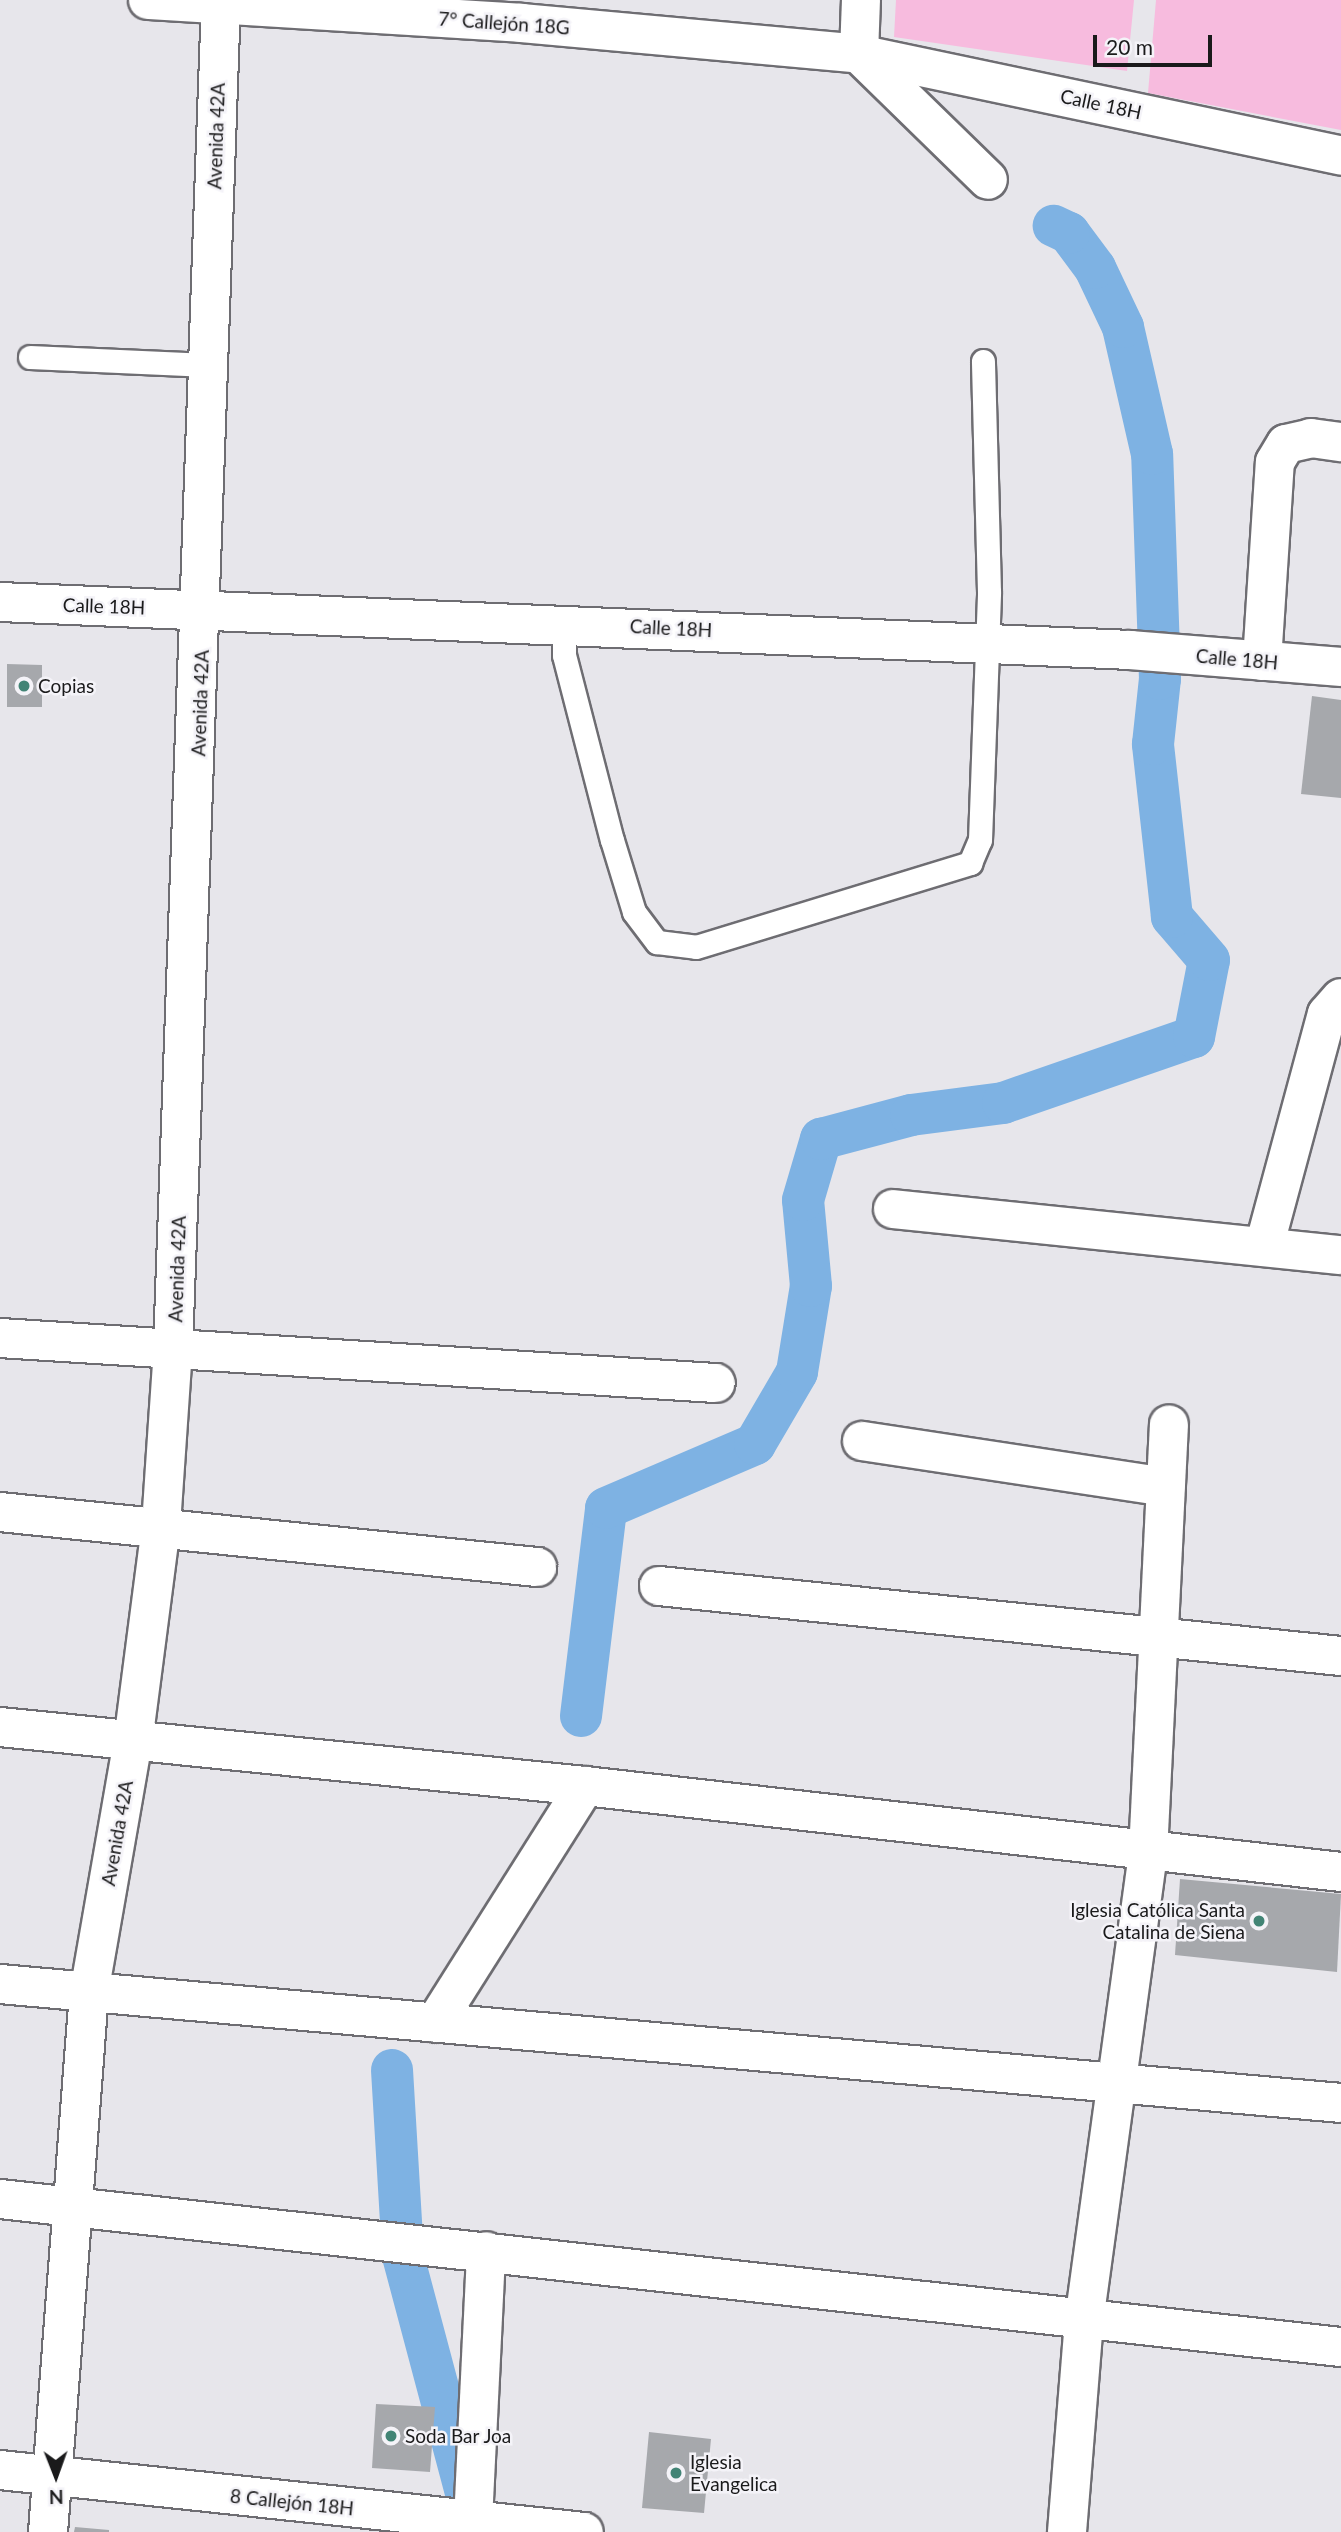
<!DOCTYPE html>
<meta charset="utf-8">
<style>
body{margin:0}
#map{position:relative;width:1341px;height:2532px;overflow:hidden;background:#e7e6eb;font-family:Lato,sans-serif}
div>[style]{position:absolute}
.green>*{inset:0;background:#f7bbde}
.canal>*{height:42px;margin:-21px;padding:0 21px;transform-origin:21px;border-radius:21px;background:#7eb2e3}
.building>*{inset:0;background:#a6a8ac}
.roads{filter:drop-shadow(2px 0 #6e6d72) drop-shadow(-2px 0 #6e6d72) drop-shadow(0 2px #6e6d72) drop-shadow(0 -2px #6e6d72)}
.service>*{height:23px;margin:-11.5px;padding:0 11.5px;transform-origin:11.5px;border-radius:11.5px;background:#fff}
.minor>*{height:38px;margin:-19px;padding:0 19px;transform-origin:19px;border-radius:19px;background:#fff}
.tertiary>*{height:38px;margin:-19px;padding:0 19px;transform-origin:19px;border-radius:19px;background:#fff}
.dots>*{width:19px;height:19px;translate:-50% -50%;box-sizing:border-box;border:4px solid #f4f3f8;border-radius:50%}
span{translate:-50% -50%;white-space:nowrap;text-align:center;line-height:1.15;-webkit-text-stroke:5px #f4f3f8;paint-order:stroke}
.street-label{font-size:19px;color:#1a1a1b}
.poi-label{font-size:19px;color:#1a1a1b}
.left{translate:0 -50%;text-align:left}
.right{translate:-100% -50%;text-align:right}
.north{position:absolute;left:21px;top:2441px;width:70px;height:70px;-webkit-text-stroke:5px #f4f3f8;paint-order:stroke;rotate:179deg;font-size:19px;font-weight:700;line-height:28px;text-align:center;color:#1a1a1b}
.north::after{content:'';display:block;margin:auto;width:24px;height:32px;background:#1a1a1b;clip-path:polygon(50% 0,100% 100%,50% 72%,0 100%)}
.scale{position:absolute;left:1093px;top:35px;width:119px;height:32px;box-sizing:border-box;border:4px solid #1a1a1b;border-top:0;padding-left:9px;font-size:21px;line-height:24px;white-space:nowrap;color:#1a1a1b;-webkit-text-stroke:5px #f4f3f8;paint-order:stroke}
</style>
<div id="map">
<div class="green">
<i style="clip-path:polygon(896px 0,1134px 0,1127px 71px,894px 37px)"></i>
<i style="clip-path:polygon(1156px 0,1341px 0,1341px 130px,1148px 93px)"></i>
</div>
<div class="canal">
<i style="left:581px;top:1716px;width:209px;rotate:-83.1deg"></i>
<i style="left:606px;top:1508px;width:162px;rotate:-23.2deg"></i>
<i style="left:755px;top:1444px;width:83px;rotate:-59.7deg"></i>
<i style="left:797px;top:1372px;width:87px;rotate:-80.8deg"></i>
<i style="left:811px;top:1286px;width:86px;rotate:-95.3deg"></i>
<i style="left:803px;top:1200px;width:64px;rotate:-73.6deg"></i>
<i style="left:821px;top:1139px;width:93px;rotate:-14.9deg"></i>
<i style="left:911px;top:1115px;width:93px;rotate:-7.4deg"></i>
<i style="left:1003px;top:1103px;width:202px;rotate:-19.1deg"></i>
<i style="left:1194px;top:1037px;width:78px;rotate:-79deg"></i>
<i style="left:1209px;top:960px;width:57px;rotate:-130.7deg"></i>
<i style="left:1172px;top:917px;width:174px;rotate:-96.3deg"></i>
<i style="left:1153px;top:744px;width:65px;rotate:-83.9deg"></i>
<i style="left:1160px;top:679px;width:225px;rotate:-92deg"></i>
<i style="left:1152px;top:454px;width:130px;rotate:-102.9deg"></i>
<i style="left:1123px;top:327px;width:65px;rotate:-115.4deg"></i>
<i style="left:1095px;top:268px;width:44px;rotate:-126.6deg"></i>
<i style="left:1069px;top:233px;width:17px;rotate:-155deg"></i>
<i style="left:392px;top:2070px;width:186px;rotate:86.6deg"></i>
<i style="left:403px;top:2256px;width:260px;rotate:75.1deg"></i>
</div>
<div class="building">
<i style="clip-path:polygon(7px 664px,42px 665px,42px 707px,7px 707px)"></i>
<i style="clip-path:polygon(1312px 696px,1341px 700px,1341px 798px,1301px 794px)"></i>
<i style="clip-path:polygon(1180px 1879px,1341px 1894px,1337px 1972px,1175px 1955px)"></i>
<i style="clip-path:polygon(376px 2404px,435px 2407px,430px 2472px,372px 2468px)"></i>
<i style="clip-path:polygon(649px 2432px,711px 2439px,704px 2513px,642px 2508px)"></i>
<i style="clip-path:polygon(75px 2527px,109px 2530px,109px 2532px,74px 2532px)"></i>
</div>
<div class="roads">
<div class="service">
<i style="left:30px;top:357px;width:178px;rotate:2.6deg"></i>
<i style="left:564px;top:623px;width:32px;rotate:90deg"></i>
<i style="left:564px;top:655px;width:191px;rotate:75.5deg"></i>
<i style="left:612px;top:840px;width:75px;rotate:73deg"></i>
<i style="left:634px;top:912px;width:38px;rotate:53deg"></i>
<i style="left:657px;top:942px;width:39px;rotate:7deg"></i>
<i style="left:696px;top:947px;width:287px;rotate:-17deg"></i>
<i style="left:970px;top:863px;width:25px;rotate:-67deg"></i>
<i style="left:980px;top:840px;width:248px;rotate:-87.9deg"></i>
<i style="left:989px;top:592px;width:231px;rotate:-91.5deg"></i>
</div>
<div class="minor">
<i style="left:148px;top:0;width:374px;rotate:3.5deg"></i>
<i style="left:521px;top:23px;width:339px;rotate:5.2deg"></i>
<i style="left:859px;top:54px;width:493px;rotate:11.9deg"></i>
<i style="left:859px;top:54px;width:180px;rotate:44.3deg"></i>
<i style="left:859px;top:54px;width:54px;rotate:-87.9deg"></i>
<i style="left:0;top:602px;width:1131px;rotate:2.43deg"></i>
<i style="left:1130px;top:650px;width:212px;rotate:4.6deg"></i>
<i style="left:1262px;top:661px;width:199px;rotate:-86.3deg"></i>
<i style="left:1275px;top:462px;width:21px;rotate:-59deg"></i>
<i style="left:1286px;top:444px;width:26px;rotate:-13deg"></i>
<i style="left:1311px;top:438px;width:30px;rotate:8deg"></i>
<i style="left:893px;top:1209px;width:450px;rotate:5.9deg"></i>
<i style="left:1264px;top:1247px;width:241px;rotate:-74.9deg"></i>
<i style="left:1327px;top:1014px;width:21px;rotate:-49deg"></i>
<i style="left:0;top:1338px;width:717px;rotate:3.6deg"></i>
<i style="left:862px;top:1441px;width:307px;rotate:8.6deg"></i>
<i style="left:0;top:1512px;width:540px;rotate:5.85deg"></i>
<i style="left:659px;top:1586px;width:686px;rotate:5.86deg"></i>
<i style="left:0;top:1727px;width:588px;rotate:5.76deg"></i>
<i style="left:585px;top:1786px;width:280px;rotate:122.3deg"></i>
<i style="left:585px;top:1786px;width:761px;rotate:6.49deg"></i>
<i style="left:0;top:1984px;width:1346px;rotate:5.07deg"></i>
<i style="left:0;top:2199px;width:1349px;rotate:6.3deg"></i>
<i style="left:0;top:2470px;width:587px;rotate:6.06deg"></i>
<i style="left:473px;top:2521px;width:270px;rotate:-87.2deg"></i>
<i style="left:1067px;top:2532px;width:212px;rotate:-85.4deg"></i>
<i style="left:1084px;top:2321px;width:472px;rotate:-82.2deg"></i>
<i style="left:1148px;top:1853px;width:429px;rotate:-87.2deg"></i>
</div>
<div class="tertiary">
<i style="left:48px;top:2532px;width:541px;rotate:-85.65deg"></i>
<i style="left:89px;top:1993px;width:255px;rotate:-80.1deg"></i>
<i style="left:133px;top:1742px;width:219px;rotate:-82.6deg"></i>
<i style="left:161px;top:1525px;width:176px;rotate:-86.1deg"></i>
<i style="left:173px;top:1349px;width:1350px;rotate:-87.96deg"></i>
</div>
</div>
<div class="dots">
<i style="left:24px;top:686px;background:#428475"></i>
<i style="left:1259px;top:1921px;background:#428475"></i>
<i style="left:391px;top:2436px;background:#428475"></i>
<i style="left:676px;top:2473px;background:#428475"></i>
</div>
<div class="street-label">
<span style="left:504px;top:23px;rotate:4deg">7° Callejón 18G</span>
<span style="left:1101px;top:104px;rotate:12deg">Calle 18H</span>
<span style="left:216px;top:136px;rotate:-88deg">Avenida 42A</span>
<span style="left:104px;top:606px;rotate:2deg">Calle 18H</span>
<span style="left:671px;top:628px;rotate:3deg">Calle 18H</span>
<span style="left:1237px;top:659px;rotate:5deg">Calle 18H</span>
<span style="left:200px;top:703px;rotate:-88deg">Avenida 42A</span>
<span style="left:177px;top:1269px;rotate:-88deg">Avenida 42A</span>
<span style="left:117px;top:1833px;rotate:-80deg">Avenida 42A</span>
<span style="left:292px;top:2502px;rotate:6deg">8 Callejón 18H</span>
</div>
<div class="poi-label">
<span class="left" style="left:38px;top:686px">Copias</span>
<span class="right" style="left:1245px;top:1921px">Iglesia Católica Santa<br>Catalina de Siena</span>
<span class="left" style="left:405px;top:2436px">Soda Bar Joa</span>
<span class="left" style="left:690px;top:2473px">Iglesia<br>Evangelica</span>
</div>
<div class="north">N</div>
<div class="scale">20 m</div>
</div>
